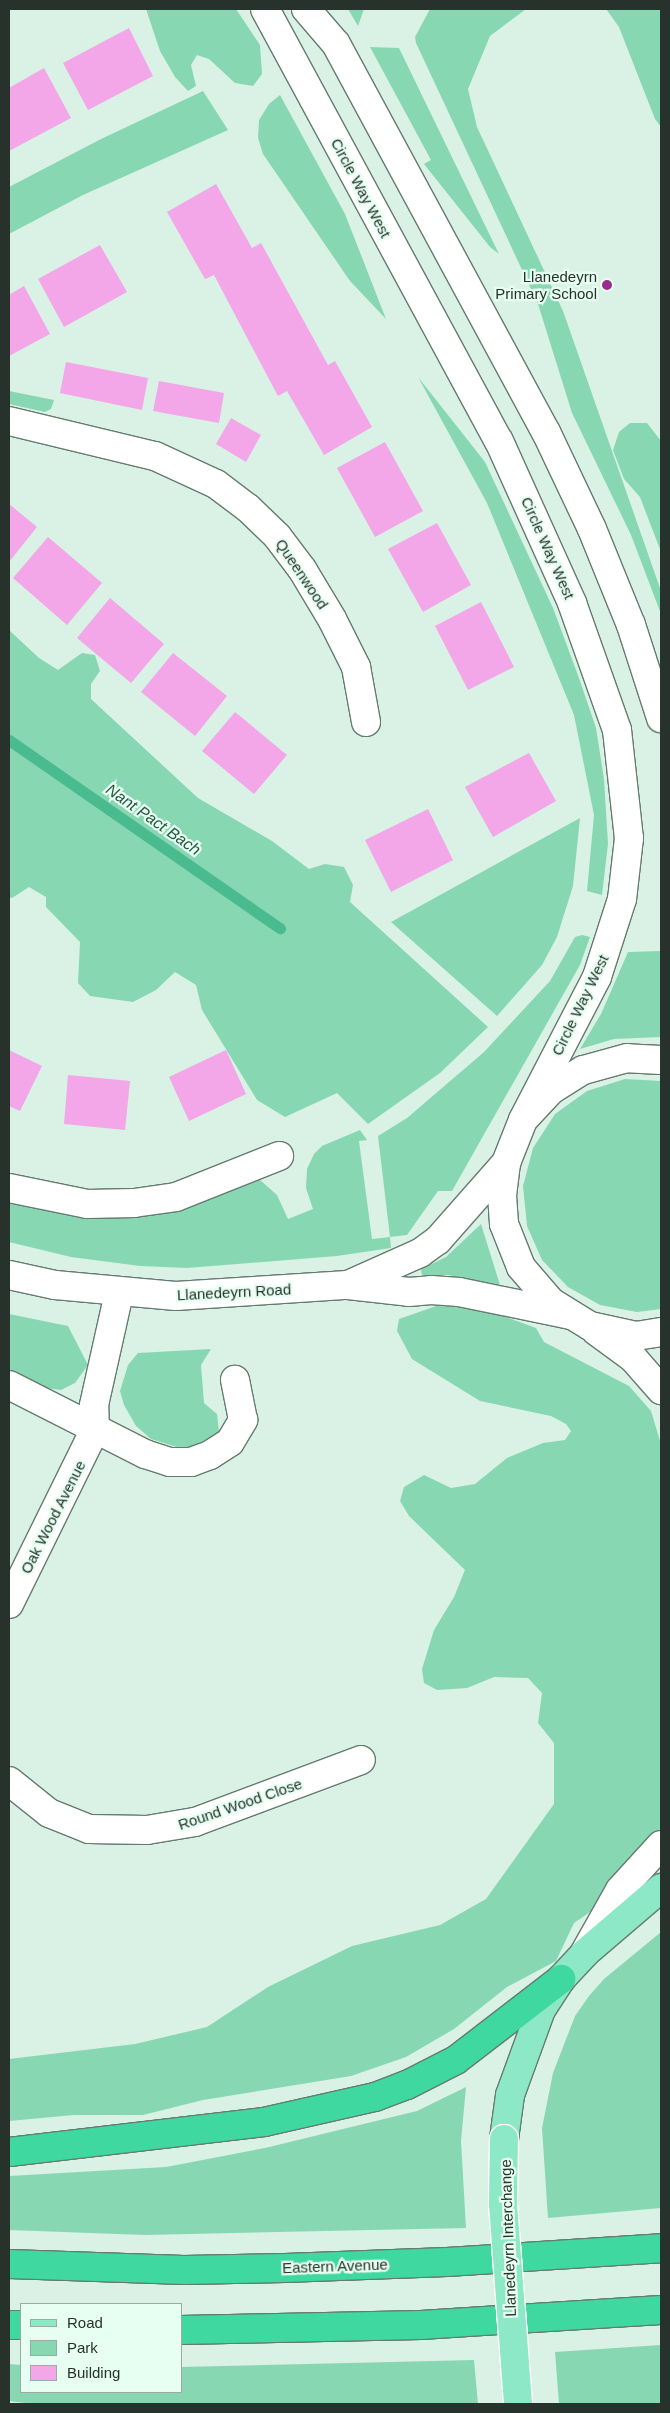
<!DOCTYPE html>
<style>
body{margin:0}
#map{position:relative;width:670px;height:2413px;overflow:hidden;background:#d9f2e5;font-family:Helvetica,sans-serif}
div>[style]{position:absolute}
.green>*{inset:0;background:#88d7b3}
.stream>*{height:11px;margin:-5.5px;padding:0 5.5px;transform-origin:5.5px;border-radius:5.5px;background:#49bb8e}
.building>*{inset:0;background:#f3a6e8}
.roads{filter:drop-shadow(1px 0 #657b70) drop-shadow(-1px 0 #657b70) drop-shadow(0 1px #657b70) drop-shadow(0 -1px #657b70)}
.minor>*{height:28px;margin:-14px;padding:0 14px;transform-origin:14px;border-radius:14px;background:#fff}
.major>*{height:28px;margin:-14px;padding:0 14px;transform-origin:14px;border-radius:14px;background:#8ce8c6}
.highway>*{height:28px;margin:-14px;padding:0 14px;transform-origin:14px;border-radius:14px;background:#3fd8a0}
.bridges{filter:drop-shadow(1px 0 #fff) drop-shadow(-1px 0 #fff) drop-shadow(0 1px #fff) drop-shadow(0 -1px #fff)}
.major-bridge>*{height:28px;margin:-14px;padding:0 14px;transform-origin:14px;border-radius:14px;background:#8ce8c6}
.dots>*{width:14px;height:14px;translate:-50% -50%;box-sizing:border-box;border:2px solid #e6fff2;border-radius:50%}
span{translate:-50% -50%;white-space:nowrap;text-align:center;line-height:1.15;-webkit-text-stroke:4.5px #e6fff2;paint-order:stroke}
.street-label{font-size:15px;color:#28322d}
.poi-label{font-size:15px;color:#28322d}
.right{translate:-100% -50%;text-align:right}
.water-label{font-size:16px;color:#285642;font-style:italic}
.frame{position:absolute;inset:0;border:10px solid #28322d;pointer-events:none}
.legend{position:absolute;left:20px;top:2303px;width:162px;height:90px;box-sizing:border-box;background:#e6fff2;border:1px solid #9aada3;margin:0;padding:6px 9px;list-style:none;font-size:15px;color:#28322d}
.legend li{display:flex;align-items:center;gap:10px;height:25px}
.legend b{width:25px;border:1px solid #9aada3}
</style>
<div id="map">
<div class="green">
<i style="clip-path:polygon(146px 9px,236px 9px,260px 45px,262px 74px,253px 86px,235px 83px,209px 59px,197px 55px,191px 65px,196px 86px,188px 91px,175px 77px,160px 51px)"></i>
<i style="clip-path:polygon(348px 9px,364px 9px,358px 26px)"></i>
<i style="clip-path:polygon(430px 9px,526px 9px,490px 36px,468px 89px,477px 127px,563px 311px,661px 591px,661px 614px,631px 535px,572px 413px,538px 304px,416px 43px,415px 37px)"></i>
<i style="clip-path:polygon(606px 9px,661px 9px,661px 127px,655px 119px,619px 27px)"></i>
<i style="clip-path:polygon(370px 47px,399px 48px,499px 254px,490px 247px,424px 164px,431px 160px)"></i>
<i style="clip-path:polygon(203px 91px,228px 130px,83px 195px,9px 234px,9px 187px,101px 139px)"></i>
<i style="clip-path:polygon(280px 95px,345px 214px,386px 319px,350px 281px,263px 154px,258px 138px,259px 120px,269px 104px)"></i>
<i style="clip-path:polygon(418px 377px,485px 462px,553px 608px,579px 678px,596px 728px,604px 779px,608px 844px,602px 895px,587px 891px,594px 815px,574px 715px,487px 503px)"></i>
<i style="clip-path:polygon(9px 391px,54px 400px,51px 409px,45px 412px,9px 404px)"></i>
<i style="clip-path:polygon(630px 423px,647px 423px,661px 441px,661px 552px,640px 497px,624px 479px,613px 450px,619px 432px)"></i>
<i style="clip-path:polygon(9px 630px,39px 658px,58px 670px,82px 653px,95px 655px,100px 671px,91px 684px,91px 699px,198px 798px,272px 841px,309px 869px,325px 864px,344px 867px,353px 885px,350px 902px,488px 1027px,440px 1073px,368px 1124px,337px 1093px,285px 1117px,257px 1100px,202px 1010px,196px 985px,175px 972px,156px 990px,133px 1002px,90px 996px,78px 983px,80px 942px,46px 907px,46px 897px,29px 887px,12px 898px,9px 897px)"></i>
<i style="clip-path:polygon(580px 818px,573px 886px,557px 937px,542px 965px,497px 1016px,391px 922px)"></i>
<i style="clip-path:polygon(582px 935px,590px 937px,580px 965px,452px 1191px,438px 1191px,407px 1235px,390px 1237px,391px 1248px,337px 1256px,187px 1268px,140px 1266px,71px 1257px,9px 1242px,9px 1198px,36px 1203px,260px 1180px,277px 1195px,288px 1219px,313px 1209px,306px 1188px,307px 1169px,314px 1154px,322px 1146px,360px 1130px,367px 1140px,359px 1141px,372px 1239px,390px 1237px,378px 1136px,407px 1118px,484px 1052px,550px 981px,575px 937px)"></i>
<i style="clip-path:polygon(661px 951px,661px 1037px,614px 1039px,580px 1049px,601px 1014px,628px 952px)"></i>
<i style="clip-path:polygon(625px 1079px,661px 1081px,661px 1309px,637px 1312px,600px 1305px,568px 1287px,542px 1260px,527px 1226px,523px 1186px,533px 1148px,555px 1114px,587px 1091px)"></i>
<i style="clip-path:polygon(481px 1224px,500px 1285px,448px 1275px,422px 1275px,421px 1269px,446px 1257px)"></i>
<i style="clip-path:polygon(439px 1305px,476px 1306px,536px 1328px,544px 1342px,629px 1386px,651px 1411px,661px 1444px,661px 1828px,596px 1908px,574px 1923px,556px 1961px,507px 1987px,454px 2029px,406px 2057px,351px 2076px,203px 2100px,143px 2115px,74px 2115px,9px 2121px,9px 2059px,135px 2044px,207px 2027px,268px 1987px,352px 1946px,440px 1925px,486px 1899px,554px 1804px,554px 1743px,538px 1723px,542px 1693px,528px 1678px,494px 1677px,467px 1688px,437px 1690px,424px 1683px,422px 1669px,434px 1630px,454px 1597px,465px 1570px,409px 1516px,400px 1501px,404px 1487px,424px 1475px,451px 1488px,475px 1484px,507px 1458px,543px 1443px,565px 1440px,571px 1431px,566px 1424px,551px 1416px,480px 1401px,412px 1359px,397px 1331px,399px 1319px)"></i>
<i style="clip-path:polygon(9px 1314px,68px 1326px,88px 1365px,75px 1383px,61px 1390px,46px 1388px,9px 1369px)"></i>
<i style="clip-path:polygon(211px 1349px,201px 1365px,204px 1403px,217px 1414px,219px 1432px,197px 1447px,180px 1448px,151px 1439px,136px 1426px,124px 1405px,120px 1391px,128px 1365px,138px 1353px)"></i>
<i style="clip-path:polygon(661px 1932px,661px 2208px,548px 2218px,542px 2128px,553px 2073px,575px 2016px,589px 1996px,604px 1979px)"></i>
<i style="clip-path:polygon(466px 2087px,461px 2141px,466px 2228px,145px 2235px,9px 2230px,9px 2176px,166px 2167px,265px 2148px,417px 2111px)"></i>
<i style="clip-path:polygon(661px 2345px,661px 2404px,559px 2404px,555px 2352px)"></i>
<i style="clip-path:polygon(474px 2360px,478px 2404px,33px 2404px,9px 2401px,9px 2364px,21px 2365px,21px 2392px,181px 2392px,181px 2367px)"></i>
</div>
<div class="stream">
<i style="left:9px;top:740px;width:330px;rotate:34.8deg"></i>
</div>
<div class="building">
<i style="clip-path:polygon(129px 28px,153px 76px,88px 110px,63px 63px)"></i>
<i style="clip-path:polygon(44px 68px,71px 118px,9px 151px,9px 88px)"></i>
<i style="clip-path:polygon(216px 184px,252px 248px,261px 243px,328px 365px,335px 361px,372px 427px,324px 455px,287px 391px,278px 396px,214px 275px,205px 279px,167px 212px)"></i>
<i style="clip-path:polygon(100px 245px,127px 292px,64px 327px,38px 279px)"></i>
<i style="clip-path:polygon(24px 286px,50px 334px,9px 356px,9px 295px)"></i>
<i style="clip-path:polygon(66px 362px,148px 378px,142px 410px,60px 393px)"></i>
<i style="clip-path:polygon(159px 381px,224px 393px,219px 423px,153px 411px)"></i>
<i style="clip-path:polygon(231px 418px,261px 435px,246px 462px,216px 444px)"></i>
<i style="clip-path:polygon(385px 442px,423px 511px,375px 537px,337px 468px)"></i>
<i style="clip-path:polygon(9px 504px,37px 527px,9px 562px)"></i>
<i style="clip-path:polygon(437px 523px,471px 585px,423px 612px,388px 549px)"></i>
<i style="clip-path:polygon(48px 537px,102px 583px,67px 625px,13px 578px)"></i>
<i style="clip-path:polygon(110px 598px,164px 644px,131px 683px,77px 638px)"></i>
<i style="clip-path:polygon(481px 602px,514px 667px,468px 690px,435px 626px)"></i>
<i style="clip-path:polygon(173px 653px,227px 696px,195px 736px,141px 692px)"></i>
<i style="clip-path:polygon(235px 712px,287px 755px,254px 794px,202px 751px)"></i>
<i style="clip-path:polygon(529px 753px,556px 801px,493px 837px,465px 787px)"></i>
<i style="clip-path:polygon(428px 809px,453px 860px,391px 892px,365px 840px)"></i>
<i style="clip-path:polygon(9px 1050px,42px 1066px,20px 1111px,9px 1106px)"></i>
<i style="clip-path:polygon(226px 1050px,246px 1094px,189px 1121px,169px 1077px)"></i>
<i style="clip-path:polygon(68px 1075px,130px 1081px,125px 1130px,64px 1124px)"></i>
</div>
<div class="roads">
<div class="minor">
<i style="left:265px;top:9px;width:491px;rotate:61.6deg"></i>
<i style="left:499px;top:441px;width:178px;rotate:65.7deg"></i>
<i style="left:572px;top:603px;width:135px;rotate:70.5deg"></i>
<i style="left:617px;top:730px;width:109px;rotate:83.7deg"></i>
<i style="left:629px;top:838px;width:61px;rotate:96.5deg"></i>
<i style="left:622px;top:899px;width:82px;rotate:107.8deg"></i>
<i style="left:597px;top:977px;width:161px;rotate:117.4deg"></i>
<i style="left:306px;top:9px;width:46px;rotate:49.4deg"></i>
<i style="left:336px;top:44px;width:441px;rotate:61.6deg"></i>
<i style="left:546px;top:432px;width:107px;rotate:64.6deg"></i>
<i style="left:592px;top:529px;width:104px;rotate:67.9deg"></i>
<i style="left:631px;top:625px;width:98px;rotate:72.1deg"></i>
<i style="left:9px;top:421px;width:150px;rotate:13.5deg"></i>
<i style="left:155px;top:456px;width:67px;rotate:24.7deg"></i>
<i style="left:216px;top:484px;width:40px;rotate:37deg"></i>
<i style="left:248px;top:508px;width:40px;rotate:44deg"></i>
<i style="left:277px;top:536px;width:41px;rotate:52.9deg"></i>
<i style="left:302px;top:569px;width:58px;rotate:59deg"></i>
<i style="left:332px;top:619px;width:54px;rotate:63.4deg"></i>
<i style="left:356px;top:667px;width:56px;rotate:79.7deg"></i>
<i style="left:661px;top:1060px;width:34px;rotate:-177deg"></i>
<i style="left:627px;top:1058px;width:46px;rotate:164.7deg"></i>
<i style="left:583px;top:1070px;width:36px;rotate:148deg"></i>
<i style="left:552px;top:1089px;width:42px;rotate:133.1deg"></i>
<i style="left:523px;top:1120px;width:46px;rotate:111.6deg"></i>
<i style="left:506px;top:1163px;width:32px;rotate:97deg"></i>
<i style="left:502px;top:1195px;width:29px;rotate:86deg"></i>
<i style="left:504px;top:1224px;width:46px;rotate:68.4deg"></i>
<i style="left:521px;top:1267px;width:46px;rotate:49.4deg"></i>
<i style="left:551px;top:1302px;width:46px;rotate:31.6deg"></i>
<i style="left:590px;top:1326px;width:47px;rotate:12.3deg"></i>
<i style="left:636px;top:1336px;width:25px;rotate:-9deg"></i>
<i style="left:9px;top:1188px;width:80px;rotate:11.6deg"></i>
<i style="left:87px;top:1204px;width:47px;rotate:-1.2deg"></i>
<i style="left:134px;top:1203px;width:42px;rotate:-8.1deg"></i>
<i style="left:176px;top:1197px;width:111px;rotate:-21.7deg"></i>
<i style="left:9px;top:1275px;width:47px;rotate:12.3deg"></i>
<i style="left:55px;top:1285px;width:121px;rotate:5.2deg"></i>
<i style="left:176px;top:1296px;width:172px;rotate:-3.7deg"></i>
<i style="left:348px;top:1285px;width:61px;rotate:6.5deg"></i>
<i style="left:409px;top:1292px;width:22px;rotate:-5deg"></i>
<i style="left:431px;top:1290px;width:28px;rotate:4deg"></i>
<i style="left:459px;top:1292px;width:114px;rotate:11.6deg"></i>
<i style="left:348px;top:1285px;width:79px;rotate:-24deg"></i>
<i style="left:420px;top:1253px;width:22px;rotate:-36deg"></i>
<i style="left:438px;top:1240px;width:103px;rotate:-48.6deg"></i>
<i style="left:596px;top:1331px;width:46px;rotate:36.1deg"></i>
<i style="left:633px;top:1358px;width:43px;rotate:48.8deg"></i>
<i style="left:9px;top:1385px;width:153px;rotate:26.9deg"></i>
<i style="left:145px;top:1454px;width:26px;rotate:18deg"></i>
<i style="left:170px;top:1462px;width:21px"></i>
<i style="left:191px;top:1462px;width:20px;rotate:-20deg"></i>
<i style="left:210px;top:1455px;width:24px;rotate:-33deg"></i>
<i style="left:230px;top:1442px;width:26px;rotate:-59deg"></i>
<i style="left:243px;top:1420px;width:41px;rotate:-101.3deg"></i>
<i style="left:9px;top:1604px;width:195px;rotate:-63.8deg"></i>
<i style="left:95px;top:1429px;width:24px;rotate:-92deg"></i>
<i style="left:94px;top:1405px;width:115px;rotate:-77.4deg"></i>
<i style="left:9px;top:1781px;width:51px;rotate:38.7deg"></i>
<i style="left:49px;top:1813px;width:43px;rotate:21.8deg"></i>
<i style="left:89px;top:1829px;width:58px;rotate:1deg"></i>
<i style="left:147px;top:1830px;width:49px;rotate:-9.5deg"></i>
<i style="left:195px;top:1822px;width:177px;rotate:-20.5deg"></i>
<i style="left:585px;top:1952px;width:71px;rotate:-60.6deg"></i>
<i style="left:620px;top:1890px;width:61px;rotate:-47.7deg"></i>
</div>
<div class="major">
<i style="left:504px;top:2139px;width:44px;rotate:-82.2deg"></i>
<i style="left:510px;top:2095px;width:90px;rotate:-70deg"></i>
<i style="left:541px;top:2010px;width:37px;rotate:-57deg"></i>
<i style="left:561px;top:1979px;width:35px;rotate:-47deg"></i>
<i style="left:585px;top:1953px;width:100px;rotate:-40.5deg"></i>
</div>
<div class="highway">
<i style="left:9px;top:2152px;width:257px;rotate:-6.7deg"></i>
<i style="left:264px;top:2122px;width:114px;rotate:-12.7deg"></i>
<i style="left:375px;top:2097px;width:34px;rotate:-21deg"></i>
<i style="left:407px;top:2085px;width:55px;rotate:-27deg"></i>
<i style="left:456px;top:2060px;width:133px;rotate:-37.6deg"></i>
<i style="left:9px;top:2264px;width:175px;rotate:2deg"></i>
<i style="left:184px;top:2270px;width:101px;rotate:-1.1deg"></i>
<i style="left:285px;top:2268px;width:162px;rotate:-2.1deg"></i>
<i style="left:447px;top:2262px;width:214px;rotate:-3.7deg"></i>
<i style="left:9px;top:2325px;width:12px"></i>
<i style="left:181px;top:2330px;width:240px;rotate:-1.2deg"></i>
<i style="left:421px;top:2325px;width:240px;rotate:-3.6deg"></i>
</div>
</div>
<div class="bridges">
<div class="major-bridge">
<i style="left:504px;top:2139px;width:65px;rotate:90.9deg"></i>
<i style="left:503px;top:2204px;width:201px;rotate:85.7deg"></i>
</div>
</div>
<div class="dots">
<i style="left:607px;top:285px;background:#982d8e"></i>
</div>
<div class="street-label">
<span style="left:361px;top:188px;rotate:62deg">Circle Way West</span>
<span style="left:548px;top:548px;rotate:66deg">Circle Way West</span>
<span style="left:302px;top:574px;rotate:56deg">Queenwood</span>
<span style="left:580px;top:1005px;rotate:-64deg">Circle Way West</span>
<span style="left:234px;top:1292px;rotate:-3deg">Llanedeyrn Road</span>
<span style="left:53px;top:1517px;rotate:-63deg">Oak Wood Avenue</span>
<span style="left:240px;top:1804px;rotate:-19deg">Round Wood Close</span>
<span style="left:508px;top:2238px;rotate:-92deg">Llanedeyrn Interchange</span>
<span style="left:335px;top:2266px;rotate:-2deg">Eastern Avenue</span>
</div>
<div class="poi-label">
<span class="right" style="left:597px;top:285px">Llanedeyrn<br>Primary School</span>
</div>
<div class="water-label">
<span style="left:153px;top:820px;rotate:35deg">Nant Pact Bach</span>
</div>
<div class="frame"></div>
<ul class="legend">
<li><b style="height:6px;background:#8ce8c6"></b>Road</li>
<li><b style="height:14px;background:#88d7b3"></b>Park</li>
<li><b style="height:14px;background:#f3a6e8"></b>Building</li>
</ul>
</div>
